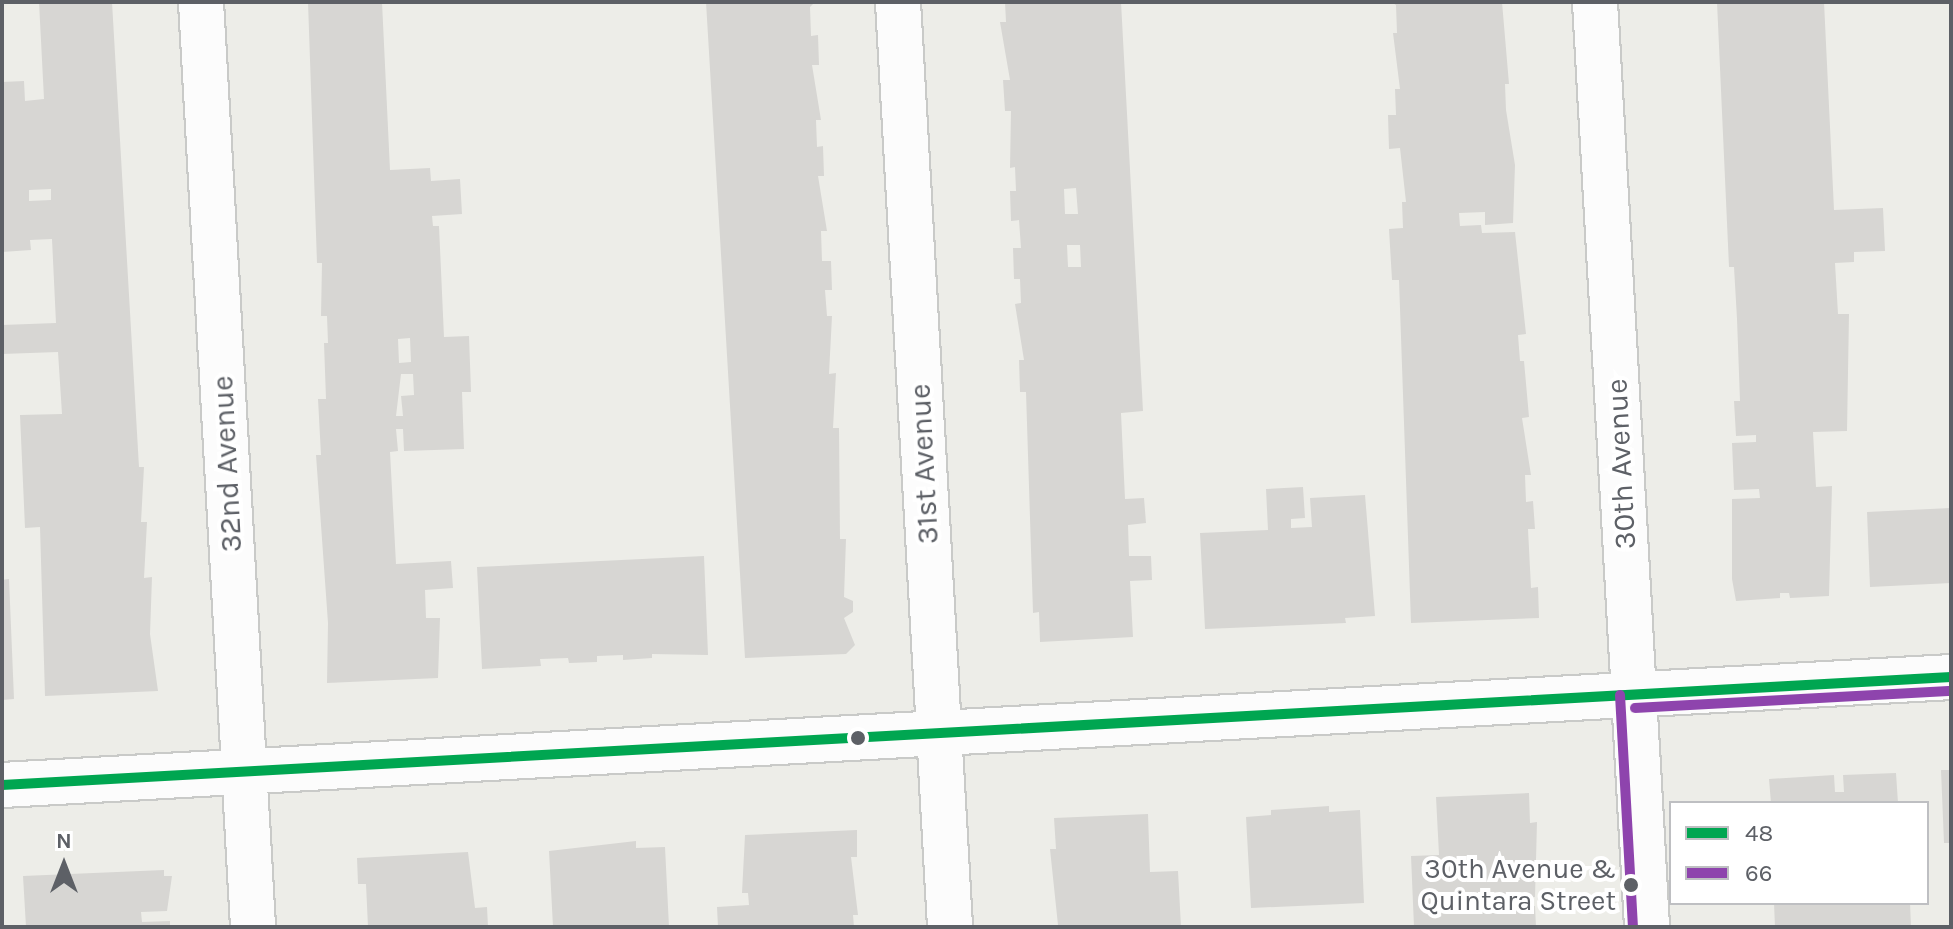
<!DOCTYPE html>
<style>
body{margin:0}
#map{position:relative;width:1953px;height:929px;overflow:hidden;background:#edede8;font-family:Karla,sans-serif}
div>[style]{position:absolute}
.building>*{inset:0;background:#d7d6d3}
.roads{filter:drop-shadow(2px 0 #c9cac8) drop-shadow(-2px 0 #c9cac8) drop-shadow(0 2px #c9cac8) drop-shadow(0 -2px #c9cac8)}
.minor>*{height:44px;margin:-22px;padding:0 22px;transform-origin:22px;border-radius:22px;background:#fcfcfc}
.bus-1>*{height:10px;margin:-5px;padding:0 5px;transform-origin:5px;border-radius:5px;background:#00a651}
.bus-2>*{height:10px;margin:-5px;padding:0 5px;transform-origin:5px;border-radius:5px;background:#8e44ad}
.dots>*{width:22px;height:22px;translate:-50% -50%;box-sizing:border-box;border:4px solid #fff;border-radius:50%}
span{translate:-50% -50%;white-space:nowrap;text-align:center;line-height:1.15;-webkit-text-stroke:8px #fff;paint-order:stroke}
.bus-label{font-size:28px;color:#5d6066}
.right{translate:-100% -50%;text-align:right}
.street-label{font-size:30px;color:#5d6066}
.frame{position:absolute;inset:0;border:4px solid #5d6066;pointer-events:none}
.legend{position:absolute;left:1669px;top:801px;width:260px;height:104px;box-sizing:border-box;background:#fff;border:2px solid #bebfc2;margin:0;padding:10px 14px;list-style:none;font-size:24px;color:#5d6066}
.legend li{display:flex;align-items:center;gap:16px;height:40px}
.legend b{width:40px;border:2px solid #bebfc2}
.north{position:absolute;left:24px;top:825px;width:80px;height:80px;-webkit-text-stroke:6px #fff;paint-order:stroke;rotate:0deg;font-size:22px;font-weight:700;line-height:32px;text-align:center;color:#5d6066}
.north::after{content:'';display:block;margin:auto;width:28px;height:36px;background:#5d6066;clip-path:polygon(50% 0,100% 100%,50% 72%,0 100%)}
</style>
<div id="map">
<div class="building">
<i style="clip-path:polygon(evenodd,39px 2px,112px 2px,139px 467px,144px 467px,141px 522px,147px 522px,144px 578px,152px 577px,150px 634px,158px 691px,45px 696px,40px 527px,25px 528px,20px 415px,62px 414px,58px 352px,2px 354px,2px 325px,56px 323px,52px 239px,30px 240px,31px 250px,2px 252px,2px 82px,24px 81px,25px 101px,44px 99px,39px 2px,51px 189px,51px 200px,29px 201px,29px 190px,51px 189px)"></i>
<i style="clip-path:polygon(evenodd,308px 2px,382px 2px,390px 170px,430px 168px,431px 181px,460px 179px,462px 214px,432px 216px,433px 226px,439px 226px,444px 337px,469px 336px,471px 392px,462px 392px,464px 449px,404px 451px,403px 429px,396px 429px,398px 451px,390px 452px,396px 564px,451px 561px,453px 588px,425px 590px,426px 618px,440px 618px,438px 678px,327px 683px,328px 623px,316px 455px,321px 455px,318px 399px,326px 399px,324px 343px,328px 343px,327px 316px,321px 316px,322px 263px,317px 263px,308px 2px,410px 338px,411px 362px,399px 363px,398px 339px,410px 338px,308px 2px,401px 374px,413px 374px,414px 395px,401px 396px,403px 416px,396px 416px,401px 374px)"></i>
<i style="clip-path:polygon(706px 2px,815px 2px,810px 7px,811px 36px,818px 35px,819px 65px,812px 65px,821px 120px,816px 120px,817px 147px,823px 146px,824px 176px,818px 176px,827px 231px,821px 231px,822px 261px,831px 261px,832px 290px,825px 290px,827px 316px,832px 316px,829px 374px,836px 373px,833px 428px,839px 428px,840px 539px,846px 539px,844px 597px,853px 601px,853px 612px,844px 618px,855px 645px,846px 654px,745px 658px)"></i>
<i style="clip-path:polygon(evenodd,1005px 2px,1121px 2px,1143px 411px,1121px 413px,1125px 499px,1144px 498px,1146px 523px,1128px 525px,1129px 556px,1151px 556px,1152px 580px,1130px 581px,1133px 637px,1040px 642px,1039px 612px,1033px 613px,1026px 392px,1020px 392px,1019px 360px,1024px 360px,1015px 304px,1021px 303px,1020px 279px,1014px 279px,1013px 248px,1021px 248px,1019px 220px,1011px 221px,1010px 191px,1016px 191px,1015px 167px,1010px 168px,1011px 111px,1005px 111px,1003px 80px,1010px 80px,1000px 22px,1006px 22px,1005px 2px,1076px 188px,1078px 214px,1065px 214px,1064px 189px,1076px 188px,1005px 2px,1067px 245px,1080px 245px,1081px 267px,1068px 267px,1067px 245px)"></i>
<i style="clip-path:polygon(1391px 2px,1502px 2px,1509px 84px,1505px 84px,1506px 110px,1515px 165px,1513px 223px,1485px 225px,1485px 212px,1459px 213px,1460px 226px,1481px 225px,1482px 233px,1515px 232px,1526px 334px,1518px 335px,1520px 361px,1524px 361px,1529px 417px,1522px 418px,1531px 475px,1525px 475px,1526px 502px,1533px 501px,1535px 529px,1528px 529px,1531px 588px,1538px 587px,1539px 618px,1411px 623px,1399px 280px,1392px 280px,1389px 229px,1403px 228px,1402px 202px,1406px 202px,1400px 148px,1389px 149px,1388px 115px,1396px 115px,1395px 89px,1400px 89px,1393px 33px,1397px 33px,1396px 5px)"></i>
<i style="clip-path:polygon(1717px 2px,1824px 2px,1834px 210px,1883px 208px,1885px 251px,1854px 252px,1854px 262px,1835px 263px,1838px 314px,1849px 314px,1847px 431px,1813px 432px,1816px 487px,1832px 486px,1829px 596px,1790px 598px,1789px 593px,1780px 593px,1780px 598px,1736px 601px,1732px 579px,1732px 499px,1760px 498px,1759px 489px,1734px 490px,1732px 443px,1756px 442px,1756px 435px,1736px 436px,1734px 401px,1740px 401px,1737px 319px,1734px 267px,1729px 267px)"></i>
<i style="clip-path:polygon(1303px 487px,1305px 518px,1291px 519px,1291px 528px,1312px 527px,1310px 498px,1365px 495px,1375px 616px,1345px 618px,1346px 623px,1205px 629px,1200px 533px,1268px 530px,1266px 489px)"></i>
<i style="clip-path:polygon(1951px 508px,1951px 583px,1870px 587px,1867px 512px)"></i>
<i style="clip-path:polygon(704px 556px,708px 655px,652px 654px,652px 658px,623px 660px,623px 655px,597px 656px,597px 662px,569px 663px,568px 658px,540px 659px,541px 666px,482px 669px,477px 567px)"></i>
<i style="clip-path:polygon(9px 579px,14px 699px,2px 700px,2px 580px)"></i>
<i style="clip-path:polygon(1941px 770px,1951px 770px,1951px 843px,1944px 843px)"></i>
<i style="clip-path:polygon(1896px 773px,1898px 803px,1771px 803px,1769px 779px,1834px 775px,1835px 792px,1844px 792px,1843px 775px)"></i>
<i style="clip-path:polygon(1529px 793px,1530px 823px,1537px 822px,1535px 897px,1509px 899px,1510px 907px,1535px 906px,1536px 927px,1414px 927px,1411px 856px,1439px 855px,1436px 797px)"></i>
<i style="clip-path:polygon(1329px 806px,1329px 812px,1360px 810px,1364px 903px,1251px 908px,1246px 817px,1271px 815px,1271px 810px)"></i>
<i style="clip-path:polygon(1148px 814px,1150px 872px,1178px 871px,1181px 927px,1058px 925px,1050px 849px,1056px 849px,1054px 818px)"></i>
<i style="clip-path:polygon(857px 830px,857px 857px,851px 857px,858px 915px,853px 915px,854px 927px,718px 927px,717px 907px,749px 905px,748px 893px,742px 893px,745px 835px)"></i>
<i style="clip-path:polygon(636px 841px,636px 848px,665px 847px,669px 927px,553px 927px,549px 851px)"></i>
<i style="clip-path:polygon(468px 852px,475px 908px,487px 907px,488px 927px,368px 927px,366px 884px,358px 884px,357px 858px)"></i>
<i style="clip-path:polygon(164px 870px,164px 876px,172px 876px,167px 911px,141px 912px,142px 922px,170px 921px,170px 927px,26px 927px,23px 876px)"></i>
<i style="clip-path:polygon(1774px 903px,1910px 903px,1911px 927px,1775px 927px)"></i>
</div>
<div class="roads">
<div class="minor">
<i style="left:201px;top:2px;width:926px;rotate:86.78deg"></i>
<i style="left:898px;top:2px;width:926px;rotate:86.78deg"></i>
<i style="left:1595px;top:2px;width:926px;rotate:86.78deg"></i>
<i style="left:2px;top:785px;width:1952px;rotate:-3.17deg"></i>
</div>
</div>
<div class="bus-1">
<i style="left:2px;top:785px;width:1952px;rotate:-3.17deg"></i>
</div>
<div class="bus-2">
<i style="left:1620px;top:695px;width:232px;rotate:86.8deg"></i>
<i style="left:1635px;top:708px;width:316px;rotate:-3.1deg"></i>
</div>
<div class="dots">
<i style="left:858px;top:738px;background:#5d6066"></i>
<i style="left:1631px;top:885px;background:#5d6066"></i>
</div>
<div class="bus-label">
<span class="right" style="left:1616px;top:885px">30th Avenue &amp;<br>Quintara Street</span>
</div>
<div class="street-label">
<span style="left:227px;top:464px;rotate:-93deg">32nd Avenue</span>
<span style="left:924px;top:464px;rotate:-93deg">31st Avenue</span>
<span style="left:1621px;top:464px;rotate:-93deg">30th Avenue</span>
</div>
<div class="frame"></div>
<ul class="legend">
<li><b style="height:10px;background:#00a651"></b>48</li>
<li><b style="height:10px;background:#8e44ad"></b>66</li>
</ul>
<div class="north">N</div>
</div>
